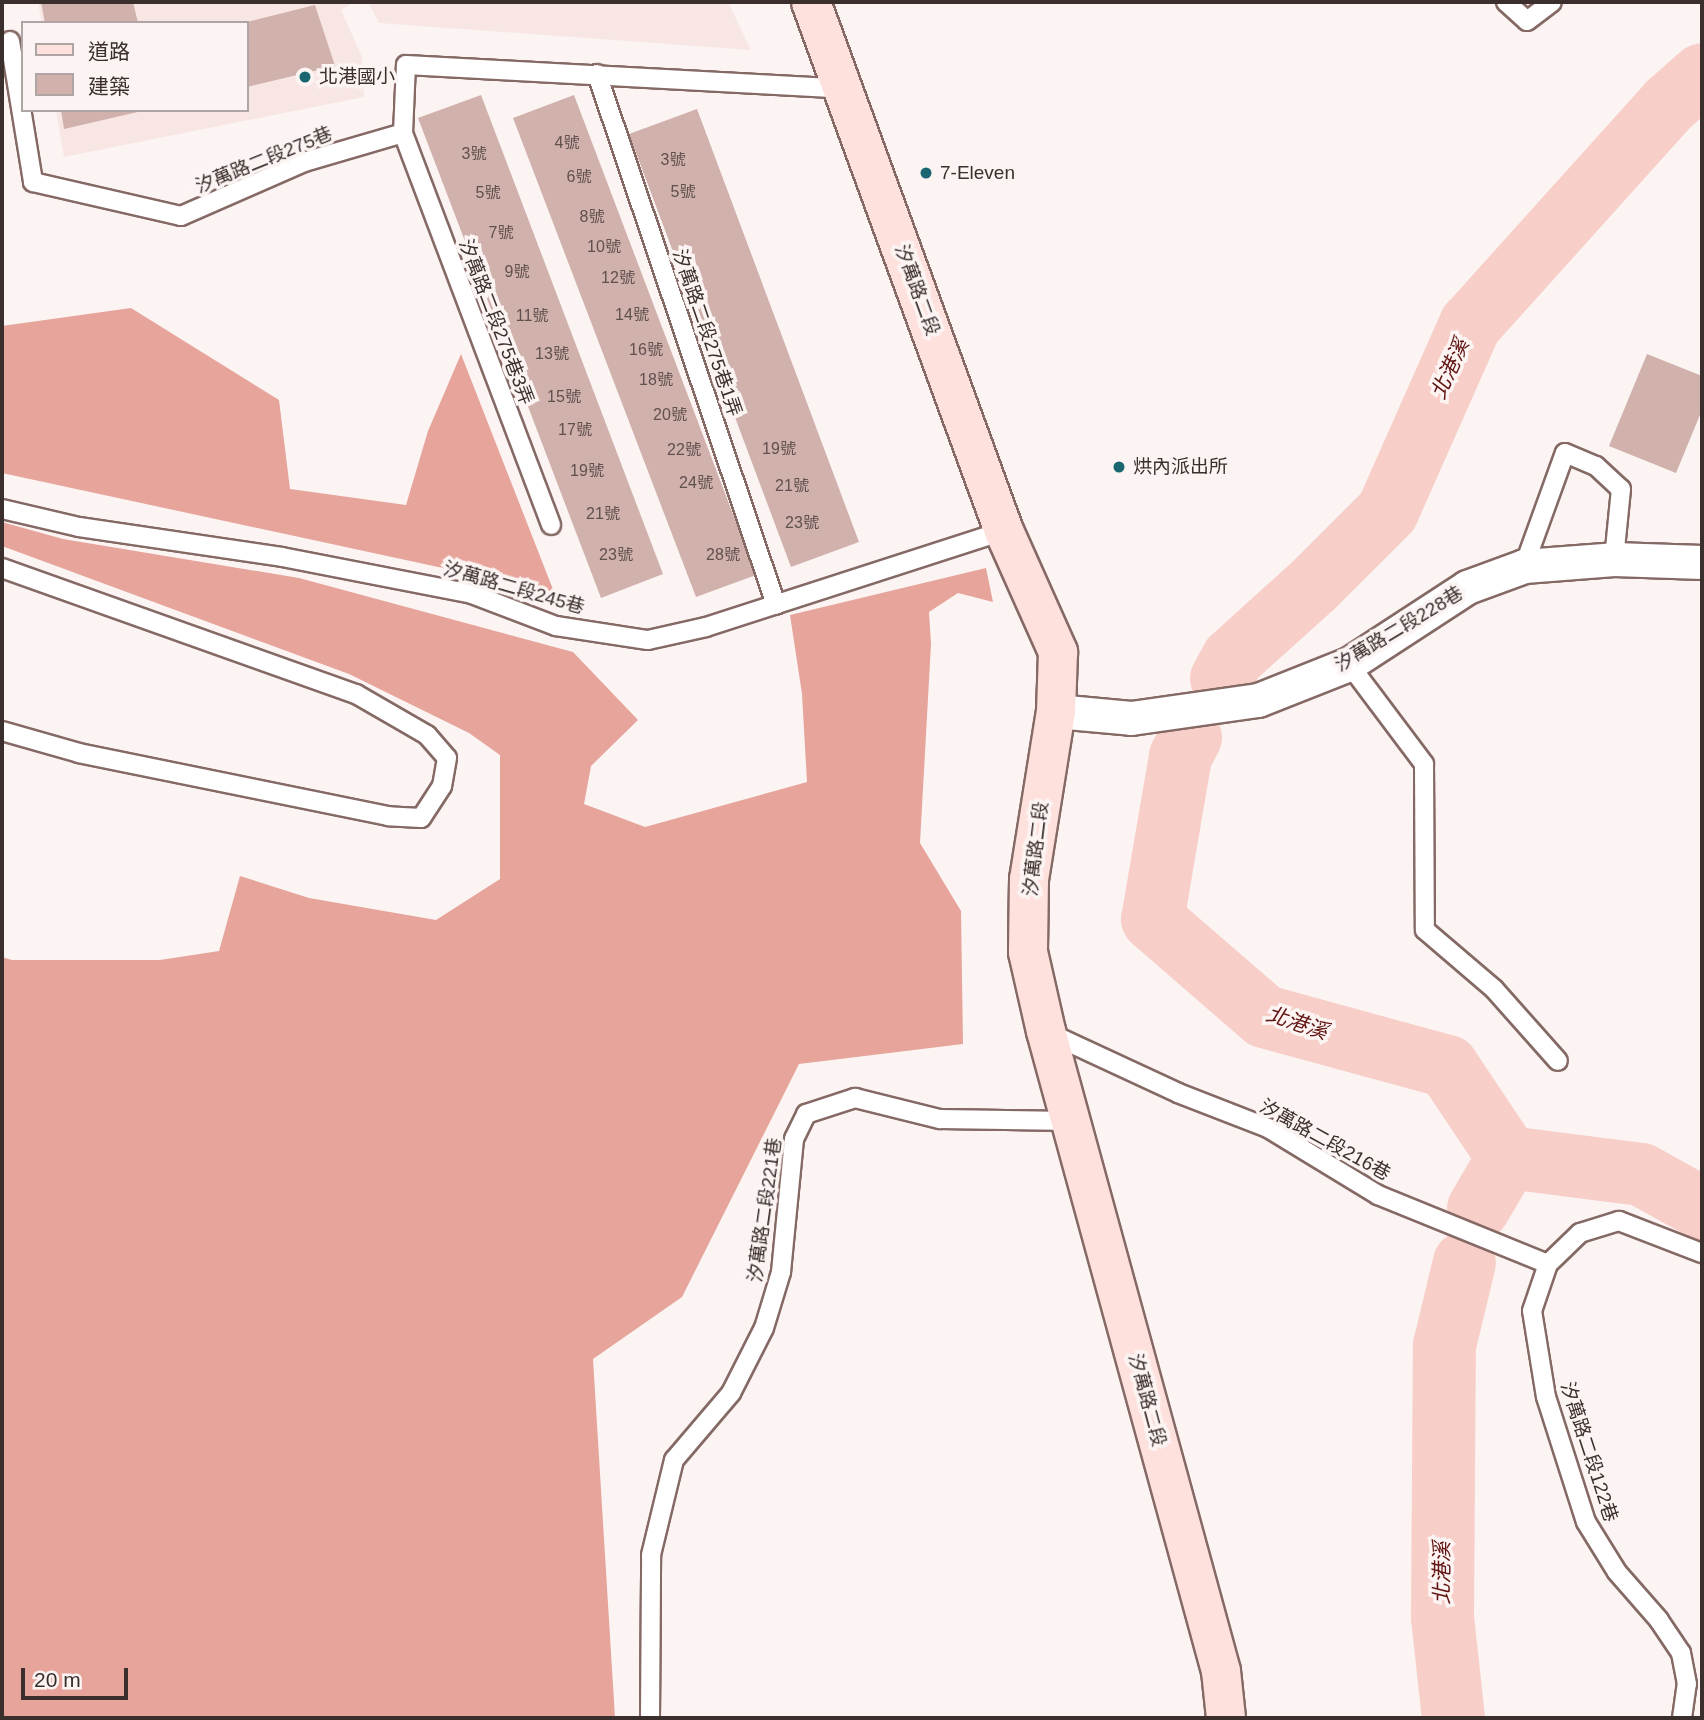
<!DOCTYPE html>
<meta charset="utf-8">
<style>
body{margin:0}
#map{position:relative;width:1704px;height:1720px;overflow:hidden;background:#fbf4f3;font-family:Arial,"Noto Sans TC",sans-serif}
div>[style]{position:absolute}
.built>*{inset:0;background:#f7e6e4}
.forest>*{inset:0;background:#e6a49b}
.river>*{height:63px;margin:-31.5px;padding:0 31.5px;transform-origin:31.5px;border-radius:31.5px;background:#f8cec8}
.building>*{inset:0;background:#d0b1ac}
.roads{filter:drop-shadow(2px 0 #856965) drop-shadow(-2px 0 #856965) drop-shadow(0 2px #856965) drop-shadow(0 -2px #856965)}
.lane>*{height:18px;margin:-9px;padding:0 9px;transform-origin:9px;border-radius:9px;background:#fff}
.street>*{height:33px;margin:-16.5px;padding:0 16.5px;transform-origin:16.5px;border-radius:16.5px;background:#fff}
.secondary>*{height:38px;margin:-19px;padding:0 19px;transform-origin:19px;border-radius:19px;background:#fee0dc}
.dots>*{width:19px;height:19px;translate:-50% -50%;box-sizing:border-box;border:4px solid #fbf4f3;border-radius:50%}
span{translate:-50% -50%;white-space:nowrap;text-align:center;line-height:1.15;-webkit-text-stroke:7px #fbf4f3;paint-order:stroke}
.number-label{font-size:16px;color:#60504e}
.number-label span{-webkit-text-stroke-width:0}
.poi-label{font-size:19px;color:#3b2f2e}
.left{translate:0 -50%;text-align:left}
.street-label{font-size:19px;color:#3b2f2e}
.water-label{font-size:21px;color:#601310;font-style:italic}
.frame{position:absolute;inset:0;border:4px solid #3b2f2e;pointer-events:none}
.legend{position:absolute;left:21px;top:21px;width:228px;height:91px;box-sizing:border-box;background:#fbf4f3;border:2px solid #aea5a4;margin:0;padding:9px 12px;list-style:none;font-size:21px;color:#3b2f2e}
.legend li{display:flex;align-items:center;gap:14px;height:35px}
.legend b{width:35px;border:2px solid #aea5a4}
.scale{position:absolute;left:21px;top:1668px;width:107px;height:32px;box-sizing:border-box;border:4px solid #3b2f2e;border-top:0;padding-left:9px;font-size:21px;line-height:24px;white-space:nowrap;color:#3b2f2e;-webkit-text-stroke:5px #fbf4f3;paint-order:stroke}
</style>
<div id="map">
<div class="built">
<i style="clip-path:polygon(38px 2px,354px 2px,341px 10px,362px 57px,364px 97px,64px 157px,56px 110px,247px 110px,247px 23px,42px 23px)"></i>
<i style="clip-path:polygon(368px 2px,728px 2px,751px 50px,379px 23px)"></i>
</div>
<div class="forest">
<i style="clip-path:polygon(131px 308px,279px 400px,290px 489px,406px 505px,428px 431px,461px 354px,554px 592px,2px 473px,2px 326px)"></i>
<i style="clip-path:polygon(2px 522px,63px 539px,299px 578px,573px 652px,638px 720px,591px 766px,584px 804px,645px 827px,807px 782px,802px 694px,790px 615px,986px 568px,993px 602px,958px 593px,929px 612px,931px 644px,920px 843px,961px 911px,963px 1044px,799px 1064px,682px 1297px,593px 1359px,615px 1718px,2px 1718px,2px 957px,12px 960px,160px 960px,219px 951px,240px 876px,309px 898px,436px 920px,500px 879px,500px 755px,469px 733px,349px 674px,2px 546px)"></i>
</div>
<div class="river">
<i style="left:1221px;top:678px;width:23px;rotate:-61deg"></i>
<i style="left:1232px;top:658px;width:110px;rotate:-42.1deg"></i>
<i style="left:1314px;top:584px;width:103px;rotate:-45deg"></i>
<i style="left:1387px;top:511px;width:205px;rotate:-66.1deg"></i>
<i style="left:1470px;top:324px;width:296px;rotate:-48deg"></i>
<i style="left:1668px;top:104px;width:45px;rotate:-41.4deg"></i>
<i style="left:1190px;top:737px;width:21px;rotate:118deg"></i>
<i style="left:1180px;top:756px;width:165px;rotate:99.7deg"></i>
<i style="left:1152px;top:919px;width:148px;rotate:40.9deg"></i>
<i style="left:1264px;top:1016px;width:190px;rotate:15.3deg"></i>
<i style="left:1447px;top:1066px;width:110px;rotate:56.2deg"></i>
<i style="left:1508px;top:1157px;width:59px;rotate:120.5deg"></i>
<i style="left:1508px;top:1157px;width:134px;rotate:7.3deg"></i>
<i style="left:1641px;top:1174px;width:70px;rotate:29.1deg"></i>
<i style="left:1453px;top:1718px;width:102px;rotate:-96.2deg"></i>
<i style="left:1442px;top:1617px;width:272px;rotate:-89.6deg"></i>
<i style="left:1444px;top:1345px;width:85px;rotate:-76.5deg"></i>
</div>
<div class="building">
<i style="clip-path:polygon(41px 2px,133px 2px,138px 23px,45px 23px)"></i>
<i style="clip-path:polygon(315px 5px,335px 66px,247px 87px,247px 22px)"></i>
<i style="clip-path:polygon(481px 95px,663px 574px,601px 598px,418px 118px)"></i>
<i style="clip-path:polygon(574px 95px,756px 575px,696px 597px,513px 118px)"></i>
<i style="clip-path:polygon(697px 109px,859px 542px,791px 567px,629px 134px)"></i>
<i style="clip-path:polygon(61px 110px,142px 110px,142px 111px,64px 129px)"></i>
<i style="clip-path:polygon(1647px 354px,1702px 376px,1702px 410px,1676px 473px,1609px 446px)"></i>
</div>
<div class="roads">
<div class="lane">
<i style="left:1506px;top:2px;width:28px;rotate:42deg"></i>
<i style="left:1527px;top:21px;width:31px;rotate:-37deg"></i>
<i style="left:10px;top:41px;width:143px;rotate:80.7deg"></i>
<i style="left:33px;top:182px;width:152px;rotate:12.9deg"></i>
<i style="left:181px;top:216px;width:134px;rotate:-23.7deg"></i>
<i style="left:304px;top:162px;width:103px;rotate:-16.3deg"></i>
<i style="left:403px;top:133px;width:68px;rotate:-87.5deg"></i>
<i style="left:406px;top:65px;width:440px;rotate:3.1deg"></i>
<i style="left:597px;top:74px;width:560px;rotate:71.37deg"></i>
<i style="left:403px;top:133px;width:419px;rotate:69.3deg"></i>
<i style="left:2px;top:509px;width:79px;rotate:13.2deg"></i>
<i style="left:79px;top:527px;width:205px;rotate:8.4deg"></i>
<i style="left:282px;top:557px;width:194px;rotate:11deg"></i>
<i style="left:472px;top:594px;width:90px;rotate:20.9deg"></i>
<i style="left:556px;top:626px;width:93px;rotate:8.7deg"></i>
<i style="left:648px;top:640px;width:59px;rotate:-12.6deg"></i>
<i style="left:706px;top:627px;width:313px;rotate:-17.9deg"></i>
<i style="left:1524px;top:566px;width:120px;rotate:-70.1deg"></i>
<i style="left:1565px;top:453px;width:34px;rotate:23deg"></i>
<i style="left:1596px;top:466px;width:34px;rotate:43deg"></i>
<i style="left:1621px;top:489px;width:70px;rotate:95.7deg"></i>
<i style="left:2px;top:568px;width:376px;rotate:19.6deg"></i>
<i style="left:356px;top:694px;width:82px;rotate:30deg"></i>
<i style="left:427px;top:735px;width:30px;rotate:49deg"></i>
<i style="left:447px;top:758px;width:28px;rotate:100deg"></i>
<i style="left:442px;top:786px;width:38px;rotate:123deg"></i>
<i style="left:421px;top:818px;width:33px;rotate:-177deg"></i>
<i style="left:388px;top:816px;width:315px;rotate:-168.5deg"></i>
<i style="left:79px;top:753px;width:80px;rotate:-164.1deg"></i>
<i style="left:1349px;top:664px;width:125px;rotate:53.1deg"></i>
<i style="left:1424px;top:764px;width:166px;rotate:89.7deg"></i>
<i style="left:1425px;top:930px;width:91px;rotate:40.5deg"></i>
<i style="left:1494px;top:989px;width:96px;rotate:48.4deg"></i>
<i style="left:1049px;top:1033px;width:142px;rotate:24.9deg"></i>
<i style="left:1178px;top:1093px;width:97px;rotate:21.3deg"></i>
<i style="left:1268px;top:1128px;width:129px;rotate:31.3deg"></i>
<i style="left:1378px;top:1195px;width:183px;rotate:22.1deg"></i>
<i style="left:650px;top:1718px;width:163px;rotate:-89.6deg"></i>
<i style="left:651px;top:1555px;width:98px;rotate:-76.4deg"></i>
<i style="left:674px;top:1460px;width:88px;rotate:-49.6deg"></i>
<i style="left:731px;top:1393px;width:73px;rotate:-63.1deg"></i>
<i style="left:764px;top:1328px;width:59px;rotate:-73.1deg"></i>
<i style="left:781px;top:1272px;width:134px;rotate:-84.4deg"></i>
<i style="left:794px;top:1139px;width:28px;rotate:-64deg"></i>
<i style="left:806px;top:1114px;width:52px;rotate:-18.1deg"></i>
<i style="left:855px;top:1098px;width:88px;rotate:13.9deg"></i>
<i style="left:940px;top:1119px;width:131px;rotate:0.9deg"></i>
<i style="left:1682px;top:1718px;width:34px;rotate:-82deg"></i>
<i style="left:1687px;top:1684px;width:32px;rotate:-101deg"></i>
<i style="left:1681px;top:1653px;width:40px;rotate:-124deg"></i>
<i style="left:1659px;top:1620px;width:64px;rotate:-131.2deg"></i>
<i style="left:1617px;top:1572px;width:59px;rotate:-121.8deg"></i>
<i style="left:1586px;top:1522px;width:131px;rotate:-107.7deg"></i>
<i style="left:1546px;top:1397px;width:87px;rotate:-99.2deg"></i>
<i style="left:1532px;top:1311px;width:50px;rotate:-71.2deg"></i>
<i style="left:1548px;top:1264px;width:45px;rotate:-44.1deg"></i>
<i style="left:1580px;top:1233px;width:41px;rotate:-17.1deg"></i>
<i style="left:1619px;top:1221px;width:89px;rotate:21.1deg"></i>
</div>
<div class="street">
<i style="left:1056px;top:711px;width:75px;rotate:5.3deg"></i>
<i style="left:1131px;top:718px;width:128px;rotate:-8.1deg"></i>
<i style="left:1258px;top:700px;width:98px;rotate:-21.6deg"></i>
<i style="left:1349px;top:664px;width:141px;rotate:-33.1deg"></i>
<i style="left:1467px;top:587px;width:61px;rotate:-20.2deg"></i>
<i style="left:1524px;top:566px;width:90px;rotate:-4.4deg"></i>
<i style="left:1614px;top:559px;width:88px;rotate:2deg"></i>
</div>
<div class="secondary">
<i style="left:811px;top:2px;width:563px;rotate:69.96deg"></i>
<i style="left:1004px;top:531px;width:133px;rotate:65.9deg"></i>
<i style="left:1058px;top:652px;width:59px;rotate:91.9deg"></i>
<i style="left:1056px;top:711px;width:170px;rotate:99.1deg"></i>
<i style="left:1029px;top:879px;width:73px;rotate:90.8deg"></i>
<i style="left:1028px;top:952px;width:81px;rotate:77.2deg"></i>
<i style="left:1046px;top:1031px;width:663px;rotate:74.71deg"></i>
<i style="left:1221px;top:1671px;width:47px;rotate:83.9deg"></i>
</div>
</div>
<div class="dots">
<i style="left:305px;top:77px;background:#1a6670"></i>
<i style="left:926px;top:173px;background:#1a6670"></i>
<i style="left:1119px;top:467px;background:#1a6670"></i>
</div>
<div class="number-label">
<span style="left:567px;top:143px">4號</span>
<span style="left:474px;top:154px">3號</span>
<span style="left:673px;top:160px">3號</span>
<span style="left:579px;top:177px">6號</span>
<span style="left:683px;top:192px">5號</span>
<span style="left:488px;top:193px">5號</span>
<span style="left:592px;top:217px">8號</span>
<span style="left:501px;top:233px">7號</span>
<span style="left:604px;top:247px">10號</span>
<span style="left:517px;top:272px">9號</span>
<span style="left:618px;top:278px">12號</span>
<span style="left:632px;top:315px">14號</span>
<span style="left:532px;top:316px">11號</span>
<span style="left:646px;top:350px">16號</span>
<span style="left:552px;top:354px">13號</span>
<span style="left:656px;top:380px">18號</span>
<span style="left:564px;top:397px">15號</span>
<span style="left:670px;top:415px">20號</span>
<span style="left:575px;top:430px">17號</span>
<span style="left:779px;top:449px">19號</span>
<span style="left:684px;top:450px">22號</span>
<span style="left:587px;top:471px">19號</span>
<span style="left:696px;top:483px">24號</span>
<span style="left:792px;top:486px">21號</span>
<span style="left:603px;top:514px">21號</span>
<span style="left:802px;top:523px">23號</span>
<span style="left:616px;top:555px">23號</span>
<span style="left:723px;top:555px">28號</span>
</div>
<div class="poi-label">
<span class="left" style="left:319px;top:77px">北港國小</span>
<span class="left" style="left:940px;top:173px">7-Eleven</span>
<span class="left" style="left:1133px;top:467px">烘內派出所</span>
</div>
<div class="street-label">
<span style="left:264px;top:160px;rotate:-22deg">汐萬路二段275巷</span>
<span style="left:917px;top:290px;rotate:70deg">汐萬路二段</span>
<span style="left:496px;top:322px;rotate:69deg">汐萬路二段275巷3弄</span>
<span style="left:707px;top:333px;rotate:71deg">汐萬路二段275巷1弄</span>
<span style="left:514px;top:588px;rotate:16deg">汐萬路二段245巷</span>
<span style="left:1399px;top:629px;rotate:-31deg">汐萬路二段228巷</span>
<span style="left:1036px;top:849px;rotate:-83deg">汐萬路二段</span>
<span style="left:1325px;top:1140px;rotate:29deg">汐萬路二段216巷</span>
<span style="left:765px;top:1210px;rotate:-82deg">汐萬路二段221巷</span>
<span style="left:1147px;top:1400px;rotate:75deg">汐萬路二段</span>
<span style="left:1589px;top:1452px;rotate:72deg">汐萬路二段122巷</span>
</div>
<div class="water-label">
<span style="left:1450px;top:369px;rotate:-66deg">北港溪</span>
<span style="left:1297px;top:1023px;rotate:18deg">北港溪</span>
<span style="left:1442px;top:1573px;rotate:-90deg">北港溪</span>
</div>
<div class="frame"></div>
<ul class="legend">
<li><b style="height:9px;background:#fee0dc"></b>道路</li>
<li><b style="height:19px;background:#d0b1ac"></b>建築</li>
</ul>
<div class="scale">20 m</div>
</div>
